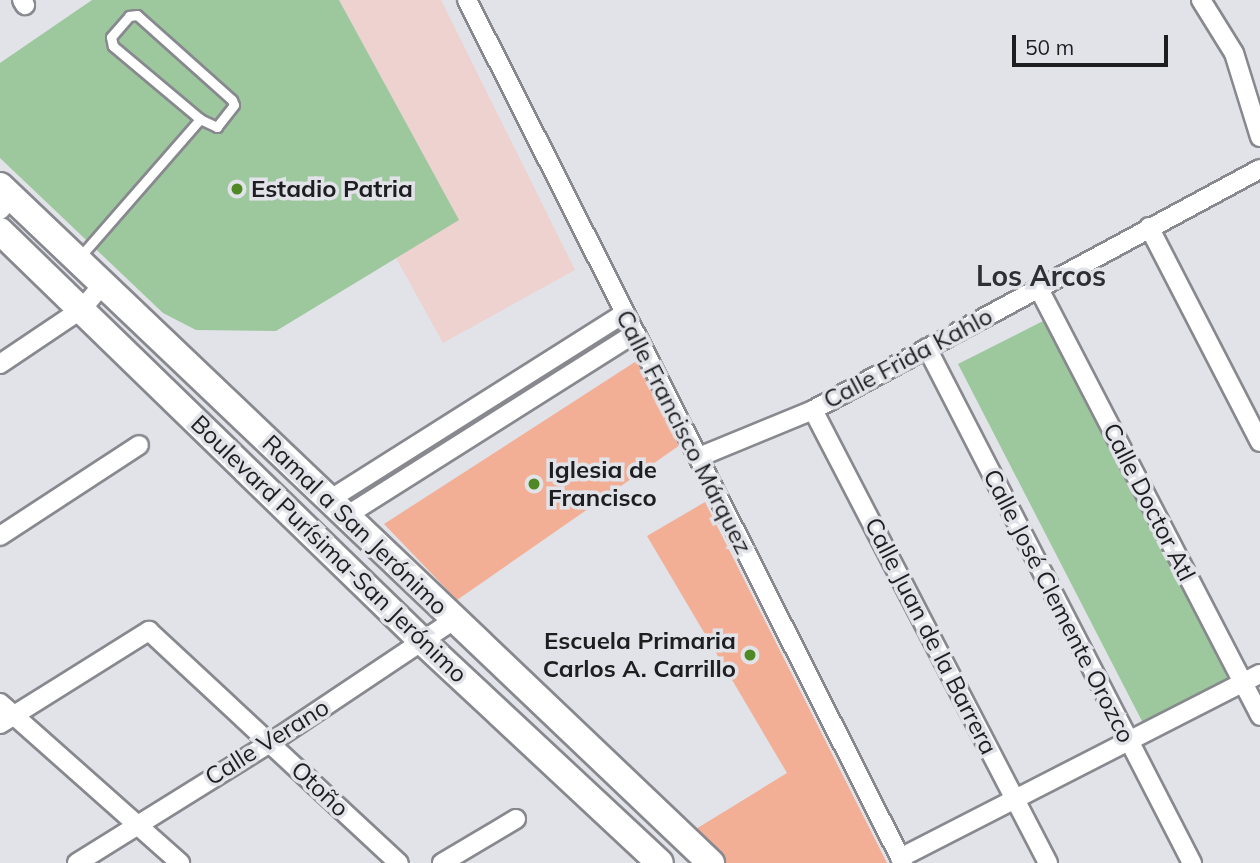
<!DOCTYPE html>
<meta charset="utf-8">
<style>
body{margin:0}
#map{position:relative;width:1260px;height:863px;overflow:hidden;background:#e1e3e9;font-family:Mulish,sans-serif}
div>[style]{position:absolute}
.education>*{inset:0;background:#edd2cf}
.green>*{inset:0;background:#9dc79d}
.building>*{inset:0;background:#f2af96}
.roads{filter:drop-shadow(2px 0 #88898f) drop-shadow(-2px 0 #88898f) drop-shadow(0 2px #88898f) drop-shadow(0 -2px #88898f)}
.lane>*{height:9px;margin:-4.5px;padding:0 4.5px;transform-origin:4.5px;border-radius:4.5px;background:#fff}
.street>*{height:18px;margin:-9px;padding:0 9px;transform-origin:9px;border-radius:9px;background:#fff}
.secondary>*{height:26px;margin:-13px;padding:0 13px;transform-origin:13px;border-radius:13px;background:#fff}
.dots>*{width:19px;height:19px;translate:-50% -50%;box-sizing:border-box;border:4px solid #e1e3e9;border-radius:50%}
span{translate:-50% -50%;white-space:nowrap;text-align:center;line-height:1.15;-webkit-text-stroke:7px #e1e3e9;paint-order:stroke}
.poi-label{font-size:24px;color:#1e1e21;font-weight:700}
.left{translate:0 -50%;text-align:left}
.right{translate:-100% -50%;text-align:right}
.street-label{font-size:24px;color:#1e1e21}
.quarter-label{font-size:28px;color:#2e2f34;font-weight:700}
.scale{position:absolute;left:1012px;top:35px;width:156px;height:32px;box-sizing:border-box;border:4px solid #1e1e21;border-top:0;padding-left:9px;font-size:21px;line-height:24px;white-space:nowrap;color:#1e1e21;-webkit-text-stroke:5px #e1e3e9;paint-order:stroke}
</style>
<div id="map">
<div class="education">
<i style="clip-path:polygon(339px 0,441px 0,575px 270px,443px 343px,396px 258px,458px 219px)"></i>
</div>
<div class="green">
<i style="clip-path:polygon(92px 0,339px 0,459px 220px,276px 331px,196px 330px,163px 313px,0 158px,0 63px)"></i>
<i style="clip-path:polygon(1045px 320px,1230px 681px,1144px 725px,958px 364px)"></i>
</div>
<div class="building">
<i style="clip-path:polygon(638px 360px,680px 445px,457px 600px,384px 524px)"></i>
<i style="clip-path:polygon(705px 502px,887px 863px,723px 863px,691px 832px,787px 773px,647px 536px)"></i>
</div>
<div class="roads">
<div class="lane">
<i style="left:137px;top:15px;width:127px;rotate:41.8deg"></i>
<i style="left:232px;top:100px;width:5px;rotate:68deg"></i>
<i style="left:234px;top:105px;width:28px;rotate:128deg"></i>
<i style="left:217px;top:127px;width:19px;rotate:-155deg"></i>
<i style="left:200px;top:119px;width:114px;rotate:-140deg"></i>
<i style="left:113px;top:46px;width:9px;rotate:-103deg"></i>
<i style="left:111px;top:37px;width:28px;rotate:-49deg"></i>
<i style="left:129px;top:16px;width:8px;rotate:-7deg"></i>
<i style="left:78px;top:259px;width:186px;rotate:-48.9deg"></i>
</div>
<div class="street">
<i style="left:22px;top:0;width:6px;rotate:59deg"></i>
<i style="left:467px;top:0;width:967px;rotate:63.2deg"></i>
<i style="left:1201px;top:0;width:62px;rotate:58.1deg"></i>
<i style="left:1234px;top:53px;width:88px;rotate:72.8deg"></i>
<i style="left:0;top:210px;width:18px;rotate:-47deg"></i>
<i style="left:1149px;top:227px;width:242px;rotate:62.7deg"></i>
<i style="left:1038px;top:287px;width:483px;rotate:62.6deg"></i>
<i style="left:927px;top:348px;width:579px;rotate:62.77deg"></i>
<i style="left:0;top:364px;width:99px;rotate:-33.9deg"></i>
<i style="left:82px;top:309px;width:31px;rotate:-50deg"></i>
<i style="left:813px;top:410px;width:510px;rotate:62.58deg"></i>
<i style="left:699px;top:457px;width:123px;rotate:-22.4deg"></i>
<i style="left:813px;top:410px;width:508px;rotate:-28.33deg"></i>
<i style="left:329px;top:500px;width:348px;rotate:-32.3deg"></i>
<i style="left:346px;top:516px;width:342px;rotate:-32.3deg"></i>
<i style="left:0;top:536px;width:166px;rotate:-33.2deg"></i>
<i style="left:0;top:703px;width:241px;rotate:41.6deg"></i>
<i style="left:0;top:724px;width:176px;rotate:-32deg"></i>
<i style="left:149px;top:631px;width:341px;rotate:42.9deg"></i>
<i style="left:900px;top:858px;width:404px;rotate:-27.1deg"></i>
<i style="left:77px;top:863px;width:227px;rotate:-31.9deg"></i>
<i style="left:270px;top:743px;width:223px;rotate:-33.8deg"></i>
<i style="left:442px;top:863px;width:86px;rotate:-30.7deg"></i>
</div>
<div class="secondary">
<i style="left:0;top:186px;width:982px;rotate:43.6deg"></i>
<i style="left:0;top:231px;width:588px;rotate:44.17deg"></i>
<i style="left:422px;top:641px;width:325px;rotate:43deg"></i>
</div>
</div>
<div class="dots">
<i style="left:237px;top:189px;background:#4f8926"></i>
<i style="left:534px;top:484px;background:#4f8926"></i>
<i style="left:750px;top:655px;background:#4f8926"></i>
</div>
<div class="poi-label">
<span class="left" style="left:251px;top:189px">Estadio Patria</span>
<span class="left" style="left:548px;top:484px">Iglesia de<br>Francisco</span>
<span class="right" style="left:736px;top:655px">Escuela Primaria<br>Carlos A. Carrillo</span>
</div>
<div class="street-label">
<span style="left:908px;top:358px;rotate:-28deg">Calle Frida Kahlo</span>
<span style="left:684px;top:432px;rotate:63deg">Calle Francisco Márquez</span>
<span style="left:1149px;top:502px;rotate:63deg">Calle Doctor Atl</span>
<span style="left:355px;top:525px;rotate:44deg">Ramal a San Jerónimo</span>
<span style="left:329px;top:549px;rotate:44deg">Boulevard Purísima-San Jerónimo</span>
<span style="left:1059px;top:606px;rotate:63deg">Calle José Clemente Orozco</span>
<span style="left:931px;top:636px;rotate:63deg">Calle Juan de la Barrera</span>
<span style="left:267px;top:742px;rotate:-32deg">Calle Verano</span>
<span style="left:320px;top:789px;rotate:43deg">Otoño</span>
</div>
<div class="quarter-label">
<span style="left:1041px;top:276px">Los Arcos</span>
</div>
<div class="scale">50 m</div>
</div>
